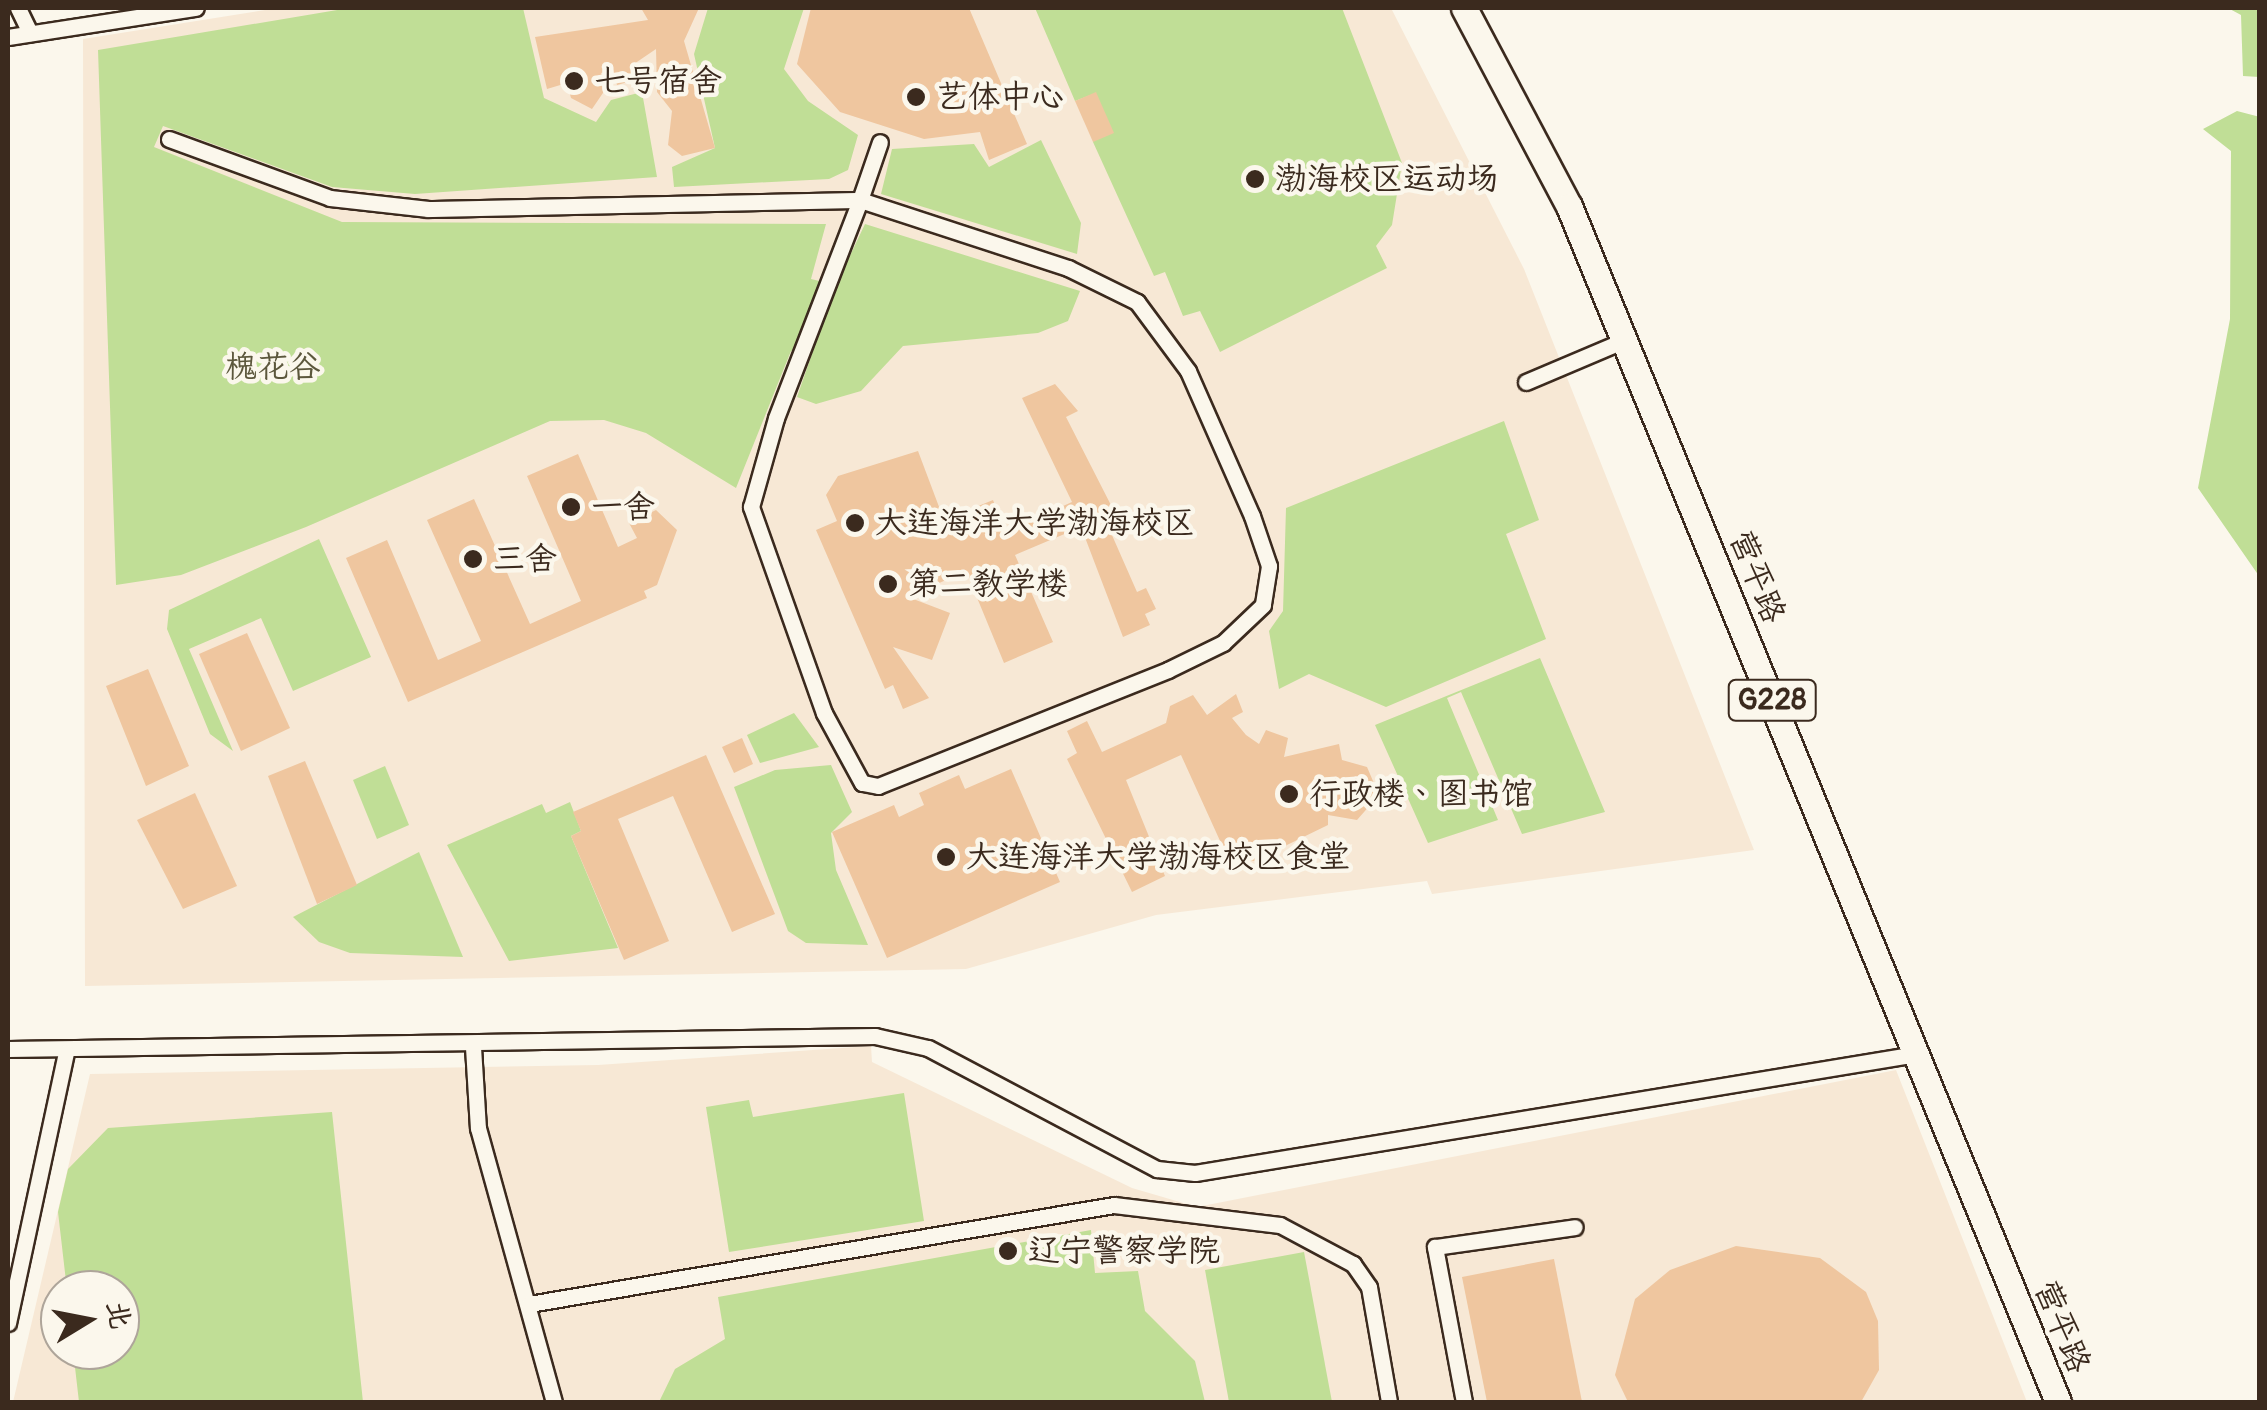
<!DOCTYPE html>
<meta charset="utf-8">
<style>
body{margin:0}
#map{position:relative;width:2267px;height:1410px;overflow:hidden;background:#fbf7ec;font-family:Pangolin,"LXGW WenKai TC",sans-serif}
div>[style]{position:absolute}
.built>*{inset:0;background:#f7e8d5}
.green>*{inset:0;background:#c0de96}
.building>*{inset:0;background:#efc69f}
.roads{filter:drop-shadow(2px 0 #3b2a1e) drop-shadow(-2px 0 #3b2a1e) drop-shadow(0 2px #3b2a1e) drop-shadow(0 -2px #3b2a1e)}
.minor>*{height:15px;margin:-7.5px;padding:0 7.5px;transform-origin:7.5px;border-radius:7.5px;background:#fbf7ec}
.trunk>*{height:25px;margin:-12.5px;padding:0 12.5px;transform-origin:12.5px;border-radius:12.5px;background:#fbf7ec}
.dots>*{width:28px;height:28px;translate:-50% -50%;box-sizing:border-box;border:5px solid #fbf7ec;border-radius:50%}
span{translate:-50% -50%;white-space:nowrap;text-align:center;line-height:1.15;-webkit-text-stroke:9px #fbf7ec;paint-order:stroke}
.shield-label span{padding:2px 8px;background:#fbf7ec;border:2px solid;border-radius:8px;-webkit-text-stroke-width:0}
.shield-label{font-size:30px;color:#3b2a1e;font-weight:700}
.poi-label{font-size:32px;color:#3b2a1e}
.left{translate:0 -50%;text-align:left}
.park-label{font-size:32px;color:#5c573c}
.street-label{font-size:32px;color:#3b2a1e}
.frame{position:absolute;inset:0;border:10px solid #3b2a1e;pointer-events:none}
.north{position:absolute;left:40px;top:1270px;width:100px;height:100px;box-sizing:border-box;background:#fbf7ec;border:2px solid #aea59a;border-radius:50%;rotate:80deg;font-size:28px;font-weight:700;line-height:40px;text-align:center;color:#3b2a1e}
.north::after{content:'';display:block;margin:auto;width:35px;height:45px;background:#3b2a1e;clip-path:polygon(50% 0,100% 100%,50% 72%,0 100%)}
</style>
<div id="map">
<div class="built">
<i style="clip-path:polygon(278px 8px,1391px 8px,1524px 269px,1754px 850px,1432px 894px,1427px 881px,1156px 915px,966px 969px,85px 986px,83px 39px)"></i>
<i style="clip-path:polygon(evenodd,871px 1046px,872px 1062px,1132px 1188px,1197px 1207px,1896px 1070px,2027px 1402px,13px 1402px,90px 1074px,598px 1065px,871px 1046px,60px 1290px,120px 1290px,120px 1350px,60px 1350px,60px 1290px)"></i>
</div>
<div class="green">
<i style="clip-path:polygon(349px 8px,523px 8px,544px 98px,596px 122px,611px 100px,642px 92px,657px 177px,415px 194px,332px 187px,163px 126px,154px 147px,342px 222px,826px 224px,811px 279px,836px 285px,865px 224px,1080px 291px,1068px 321px,1038px 333px,903px 346px,861px 391px,816px 404px,797px 397px,814px 348px,791px 351px,736px 488px,646px 433px,604px 420px,550px 421px,306px 527px,181px 575px,116px 585px,98px 50px)"></i>
<i style="clip-path:polygon(708px 8px,804px 8px,784px 69px,808px 101px,858px 135px,848px 170px,829px 179px,674px 187px,672px 167px,715px 148px,694px 54px)"></i>
<i style="clip-path:polygon(1035px 8px,1342px 8px,1402px 163px,1392px 225px,1376px 246px,1387px 268px,1220px 352px,1200px 311px,1183px 316px,1165px 272px,1154px 276px,1093px 142px,1096px 93px,1075px 101px)"></i>
<i style="clip-path:polygon(2228px 8px,2259px 8px,2259px 77px,2243px 76px,2241px 15px)"></i>
<i style="clip-path:polygon(2237px 111px,2260px 117px,2259px 576px,2198px 488px,2230px 319px,2231px 151px,2203px 129px)"></i>
<i style="clip-path:polygon(1041px 140px,1081px 223px,1077px 254px,881px 194px,892px 149px,974px 144px,989px 167px)"></i>
<i style="clip-path:polygon(1504px 421px,1539px 520px,1506px 534px,1546px 639px,1386px 707px,1309px 674px,1279px 689px,1269px 631px,1283px 611px,1286px 508px)"></i>
<i style="clip-path:polygon(319px 539px,371px 657px,293px 691px,261px 618px,189px 649px,233px 751px,210px 734px,167px 629px,169px 610px)"></i>
<i style="clip-path:polygon(1540px 658px,1605px 812px,1522px 834px,1461px 692px,1447px 698px,1498px 820px,1428px 843px,1375px 725px)"></i>
<i style="clip-path:polygon(794px 713px,819px 747px,760px 763px,747px 735px)"></i>
<i style="clip-path:polygon(831px 765px,852px 812px,831px 833px,836px 870px,868px 945px,806px 943px,788px 931px,734px 787px,775px 770px)"></i>
<i style="clip-path:polygon(385px 766px,409px 825px,377px 839px,353px 780px)"></i>
<i style="clip-path:polygon(570px 802px,581px 831px,571px 836px,618px 948px,509px 961px,447px 845px,542px 804px,546px 813px)"></i>
<i style="clip-path:polygon(419px 852px,463px 957px,350px 953px,319px 942px,293px 917px)"></i>
<i style="clip-path:polygon(904px 1093px,924px 1221px,729px 1252px,706px 1107px,749px 1100px,753px 1117px)"></i>
<i style="clip-path:polygon(332px 1112px,363px 1402px,79px 1402px,73px 1350px,120px 1350px,120px 1290px,67px 1290px,58px 1212px,68px 1169px,108px 1128px)"></i>
<i style="clip-path:polygon(1091px 1230px,1095px 1273px,1138px 1271px,1145px 1311px,1195px 1361px,1205px 1402px,659px 1402px,675px 1369px,725px 1339px,718px 1297px)"></i>
<i style="clip-path:polygon(1304px 1252px,1332px 1402px,1229px 1402px,1205px 1270px)"></i>
</div>
<div class="building">
<i style="clip-path:polygon(641px 8px,699px 8px,684px 41px,715px 148px,682px 156px,668px 145px,672px 111px,657px 92px,656px 49px,631px 66px,635px 80px,617px 85px,613px 69px,601px 73px,605px 90px,592px 109px,571px 98px,567px 83px,547px 89px,535px 37px,648px 20px)"></i>
<i style="clip-path:polygon(811px 8px,969px 8px,1027px 144px,989px 160px,980px 132px,924px 139px,840px 112px,797px 64px)"></i>
<i style="clip-path:polygon(1096px 92px,1114px 133px,1093px 142px,1075px 101px)"></i>
<i style="clip-path:polygon(1055px 384px,1078px 411px,1066px 417px,1115px 513px,1104px 517px,1137px 592px,1146px 588px,1156px 609px,1145px 614px,1150px 625px,1123px 637px,1081px 527px,1015px 555px,1053px 642px,1004px 663px,966px 571px,908px 597px,950px 613px,932px 660px,893px 647px,929px 698px,903px 709px,893px 685px,885px 689px,816px 530px,837px 521px,826px 495px,838px 476px,918px 451px,944px 520px,993px 500px,1005px 532px,1072px 502px,1022px 398px)"></i>
<i style="clip-path:polygon(578px 454px,618px 547px,637px 538px,629px 523px,656px 510px,677px 530px,657px 585px,644px 591px,647px 598px,408px 702px,346px 558px,387px 540px,438px 660px,481px 641px,427px 520px,474px 499px,530px 624px,581px 601px,527px 476px)"></i>
<i style="clip-path:polygon(247px 633px,290px 728px,241px 751px,199px 654px)"></i>
<i style="clip-path:polygon(148px 669px,189px 766px,146px 786px,106px 686px)"></i>
<i style="clip-path:polygon(1236px 694px,1243px 712px,1232px 718px,1246px 735px,1259px 744px,1266px 730px,1288px 738px,1284px 757px,1339px 744px,1342px 760px,1367px 767px,1379px 795px,1357px 820px,1328px 815px,1328px 825px,1254px 861px,1226px 854px,1181px 755px,1126px 780px,1165px 876px,1132px 892px,1067px 759px,1077px 753px,1067px 731px,1087px 721px,1102px 752px,1166px 723px,1170px 706px,1193px 695px,1207px 715px)"></i>
<i style="clip-path:polygon(742px 738px,753px 764px,734px 773px,722px 747px)"></i>
<i style="clip-path:polygon(706px 755px,775px 914px,732px 932px,673px 796px,618px 819px,669px 941px,624px 960px,571px 836px,581px 831px,573px 812px)"></i>
<i style="clip-path:polygon(305px 761px,357px 885px,317px 904px,268px 776px)"></i>
<i style="clip-path:polygon(1011px 769px,1060px 882px,887px 958px,832px 832px,894px 805px,899px 817px,924px 805px,919px 793px,959px 775px,965px 789px)"></i>
<i style="clip-path:polygon(195px 793px,237px 886px,183px 909px,137px 820px)"></i>
<i style="clip-path:polygon(1736px 1246px,1820px 1258px,1866px 1292px,1878px 1321px,1879px 1370px,1861px 1402px,1628px 1402px,1615px 1375px,1635px 1299px,1670px 1270px)"></i>
<i style="clip-path:polygon(1554px 1259px,1582px 1402px,1487px 1402px,1462px 1277px)"></i>
</div>
<div class="roads">
<div class="minor">
<i style="left:18px;top:8px;width:28px;rotate:64deg"></i>
<i style="left:8px;top:37px;width:190px;rotate:-8.8deg"></i>
<i style="left:169px;top:139px;width:171px;rotate:20.1deg"></i>
<i style="left:330px;top:198px;width:99px;rotate:6.4deg"></i>
<i style="left:428px;top:209px;width:432px;rotate:-1.2deg"></i>
<i style="left:860px;top:200px;width:219px;rotate:18.1deg"></i>
<i style="left:1068px;top:268px;width:77px;rotate:26.2deg"></i>
<i style="left:1137px;top:302px;width:86px;rotate:53.5deg"></i>
<i style="left:1188px;top:371px;width:158px;rotate:66.2deg"></i>
<i style="left:1252px;top:516px;width:53px;rotate:71.2deg"></i>
<i style="left:1269px;top:566px;width:39px;rotate:99deg"></i>
<i style="left:1263px;top:605px;width:55px;rotate:136.5deg"></i>
<i style="left:1223px;top:643px;width:61px;rotate:153.9deg"></i>
<i style="left:1168px;top:670px;width:312px;rotate:158.2deg"></i>
<i style="left:878px;top:786px;width:16px;rotate:-169deg"></i>
<i style="left:862px;top:783px;width:80px;rotate:-118.5deg"></i>
<i style="left:824px;top:713px;width:219px;rotate:-109.5deg"></i>
<i style="left:751px;top:507px;width:92px;rotate:-74.3deg"></i>
<i style="left:776px;top:418px;width:234px;rotate:-68.9deg"></i>
<i style="left:860px;top:200px;width:61px;rotate:-71deg"></i>
<i style="left:1526px;top:382px;width:108px;rotate:-23deg"></i>
<i style="left:473px;top:1047px;width:81px;rotate:86.5deg"></i>
<i style="left:478px;top:1128px;width:284px;rotate:74.5deg"></i>
<i style="left:8px;top:1049px;width:867px;rotate:-0.86deg"></i>
<i style="left:875px;top:1036px;width:54px;rotate:12.8deg"></i>
<i style="left:928px;top:1048px;width:259px;rotate:27.9deg"></i>
<i style="left:1157px;top:1169px;width:38px;rotate:6deg"></i>
<i style="left:1195px;top:1173px;width:731px;rotate:-9.37deg"></i>
<i style="left:529px;top:1304px;width:593px;rotate:-9.61deg"></i>
<i style="left:1114px;top:1205px;width:167px;rotate:6.9deg"></i>
<i style="left:1280px;top:1225px;width:83px;rotate:28.1deg"></i>
<i style="left:1353px;top:1264px;width:28px;rotate:55deg"></i>
<i style="left:1369px;top:1287px;width:117px;rotate:80.1deg"></i>
<i style="left:8px;top:1323px;width:277px;rotate:-77.9deg"></i>
<i style="left:1464px;top:1402px;width:158px;rotate:-100.6deg"></i>
<i style="left:1435px;top:1247px;width:141px;rotate:-8.1deg"></i>
</div>
<div class="trunk">
<i style="left:1464px;top:8px;width:224px;rotate:62.1deg"></i>
<i style="left:1569px;top:206px;width:1292px;rotate:67.76deg"></i>
</div>
</div>
<div class="dots">
<i style="left:574px;top:81px;background:#3b2a1e"></i>
<i style="left:916px;top:97px;background:#3b2a1e"></i>
<i style="left:1255px;top:179px;background:#3b2a1e"></i>
<i style="left:571px;top:507px;background:#3b2a1e"></i>
<i style="left:855px;top:523px;background:#3b2a1e"></i>
<i style="left:473px;top:559px;background:#3b2a1e"></i>
<i style="left:888px;top:584px;background:#3b2a1e"></i>
<i style="left:1289px;top:794px;background:#3b2a1e"></i>
<i style="left:946px;top:857px;background:#3b2a1e"></i>
<i style="left:1008px;top:1251px;background:#3b2a1e"></i>
</div>
<div class="shield-label">
<span style="left:1772px;top:700px">G228</span>
</div>
<div class="poi-label">
<span class="left" style="left:594px;top:81px">七号宿舍</span>
<span class="left" style="left:936px;top:97px">艺体中心</span>
<span class="left" style="left:1275px;top:179px">渤海校区运动场</span>
<span class="left" style="left:591px;top:507px">一舍</span>
<span class="left" style="left:875px;top:523px">大连海洋大学渤海校区</span>
<span class="left" style="left:493px;top:559px">三舍</span>
<span class="left" style="left:908px;top:584px">第二教学楼</span>
<span class="left" style="left:1309px;top:794px">行政楼、图书馆</span>
<span class="left" style="left:966px;top:857px">大连海洋大学渤海校区食堂</span>
<span class="left" style="left:1028px;top:1251px">辽宁警察学院</span>
</div>
<div class="park-label">
<span style="left:273px;top:367px">槐花谷</span>
</div>
<div class="street-label">
<span style="left:1757px;top:577px;rotate:68deg">营平路</span>
<span style="left:2062px;top:1327px;rotate:68deg">营平路</span>
</div>
<div class="frame"></div>
<div class="north">北</div>
</div>
